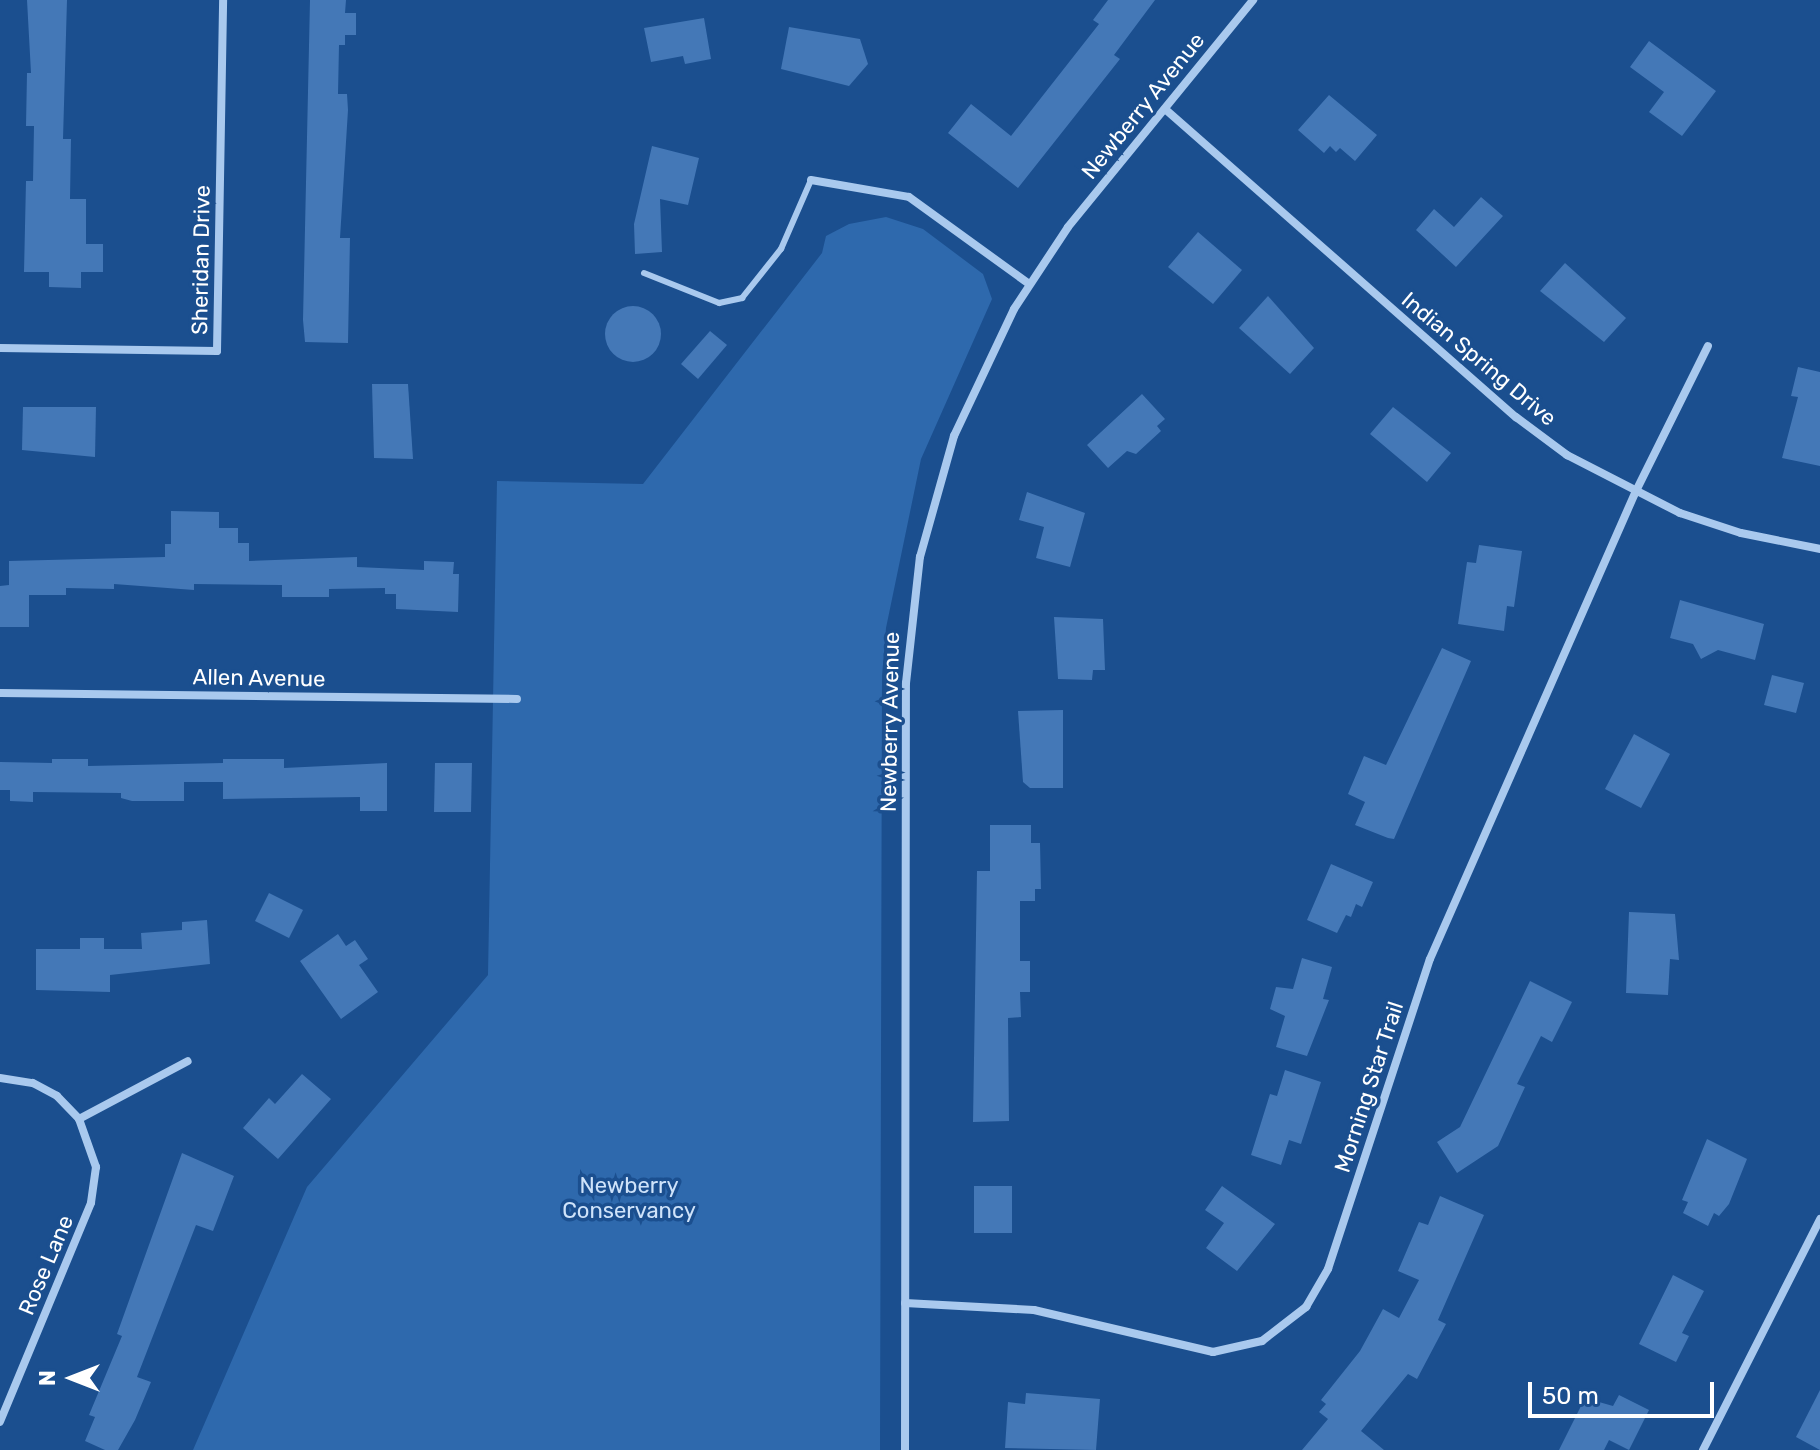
<!DOCTYPE html>
<style>
body{margin:0}
#map{position:relative;width:1820px;height:1450px;overflow:hidden;background:#1b4f8f;font-family:Rubik,sans-serif}
div>[style]{position:absolute}
.green>*{inset:0;background:#2e69ad}
.building>*{inset:0;background:#4478b7}
.round{border-radius:50%}
.service>*{height:6px;margin:-3px;padding:0 3px;transform-origin:3px;border-radius:3px;background:#a9c9ee}
.minor>*{height:8px;margin:-4px;padding:0 4px;transform-origin:4px;border-radius:4px;background:#a9c9ee}
span{translate:-50% -50%;white-space:nowrap;text-align:center;line-height:1.15;-webkit-text-stroke:7px #1b4f8f;paint-order:stroke}
.street-label{font-size:22px;color:#fff}
.park-label{font-size:22px;color:#cfe3fa}
.north{position:absolute;left:32px;top:1338px;width:80px;height:80px;-webkit-text-stroke:6px #1b4f8f;paint-order:stroke;rotate:270deg;font-size:22px;font-weight:700;line-height:32px;text-align:center;color:#fff}
.north::after{content:'';display:block;margin:auto;width:28px;height:36px;background:#fff;clip-path:polygon(50% 0,100% 100%,50% 72%,0 100%)}
.scale{position:absolute;left:1528px;top:1382px;width:186px;height:36px;box-sizing:border-box;border:4px solid #fff;border-top:0;padding-left:10px;font-size:24px;line-height:28px;white-space:nowrap;color:#fff;-webkit-text-stroke:6px #1b4f8f;paint-order:stroke}
</style>
<div id="map">
<div class="green">
<i style="clip-path:polygon(886px 217px,923px 229px,983px 274px,992px 299px,921px 459px,886px 628px,882px 676px,880px 1450px,193px 1450px,307px 1187px,488px 975px,497px 481px,643px 484px,822px 253px,826px 236px,849px 224px)"></i>
</div>
<div class="building">
<i style="clip-path:polygon(27px 0,67px 0,63px 139px,71px 139px,70px 199px,86px 199px,86px 244px,103px 244px,103px 272px,81px 272px,81px 288px,49px 287px,49px 272px,24px 272px,26px 181px,33px 181px,34px 126px,26px 126px,27px 73px,31px 73px)"></i>
<i style="clip-path:polygon(310px 0,346px 0,345px 13px,356px 13px,356px 35px,345px 35px,345px 45px,339px 45px,338px 94px,347px 94px,348px 110px,340px 238px,350px 238px,348px 343px,305px 342px,303px 320px)"></i>
<i style="clip-path:polygon(1108px 0,1155px 0,1114px 55px,1120px 59px,1018px 188px,948px 133px,971px 104px,1011px 136px,1099px 24px,1093px 20px)"></i>
<i style="clip-path:polygon(704px 18px,711px 59px,685px 64px,683px 56px,651px 62px,644px 28px)"></i>
<i style="clip-path:polygon(789px 27px,860px 39px,868px 64px,849px 86px,781px 69px)"></i>
<i style="clip-path:polygon(1649px 41px,1716px 91px,1682px 136px,1649px 112px,1664px 92px,1630px 67px)"></i>
<i style="clip-path:polygon(1329px 95px,1377px 135px,1355px 161px,1340px 148px,1336px 152px,1330px 146px,1324px 153px,1298px 130px)"></i>
<i style="clip-path:polygon(652px 146px,699px 158px,688px 205px,660px 199px,662px 252px,635px 254px,634px 224px)"></i>
<i style="clip-path:polygon(1481px 197px,1503px 216px,1456px 267px,1416px 230px,1434px 209px,1454px 227px)"></i>
<i style="clip-path:polygon(1198px 232px,1242px 270px,1213px 304px,1168px 267px)"></i>
<i style="clip-path:polygon(1565px 263px,1626px 318px,1604px 342px,1540px 291px)"></i>
<i style="clip-path:polygon(1268px 296px,1314px 348px,1290px 374px,1239px 328px)"></i>
<i class="round" style="left:605px;top:306px;width:56px;height:56px"></i>
<i style="clip-path:polygon(710px 331px,727px 345px,698px 379px,681px 364px)"></i>
<i style="clip-path:polygon(1798px 367px,1820px 372px,1820px 466px,1782px 458px,1798px 397px,1791px 396px)"></i>
<i style="clip-path:polygon(372px 384px,408px 384px,413px 459px,374px 458px)"></i>
<i style="clip-path:polygon(1142px 394px,1165px 419px,1157px 426px,1161px 431px,1136px 454px,1127px 451px,1108px 468px,1087px 445px)"></i>
<i style="clip-path:polygon(23px 407px,96px 407px,95px 457px,22px 450px)"></i>
<i style="clip-path:polygon(1393px 407px,1451px 453px,1427px 482px,1370px 434px)"></i>
<i style="clip-path:polygon(1027px 492px,1085px 513px,1070px 567px,1036px 558px,1044px 527px,1019px 520px)"></i>
<i style="clip-path:polygon(171px 511px,219px 512px,219px 528px,238px 528px,238px 543px,249px 543px,249px 561px,357px 557px,357px 567px,424px 570px,424px 561px,454px 562px,453px 574px,459px 574px,458px 612px,396px 609px,396px 594px,385px 594px,385px 588px,329px 589px,329px 597px,282px 597px,282px 585px,194px 584px,194px 590px,114px 584px,114px 589px,66px 588px,66px 595px,29px 595px,29px 627px,0 627px,0 586px,9px 585px,9px 561px,165px 557px,165px 544px,171px 544px)"></i>
<i style="clip-path:polygon(1479px 545px,1522px 551px,1514px 607px,1507px 606px,1504px 631px,1458px 624px,1467px 562px,1476px 563px)"></i>
<i style="clip-path:polygon(1680px 600px,1764px 624px,1755px 660px,1718px 650px,1701px 659px,1693px 644px,1670px 638px)"></i>
<i style="clip-path:polygon(1054px 617px,1103px 619px,1105px 670px,1093px 670px,1092px 680px,1058px 679px)"></i>
<i style="clip-path:polygon(1442px 648px,1471px 661px,1394px 839px,1388px 838px,1355px 825px,1365px 802px,1348px 794px,1364px 756px,1386px 765px)"></i>
<i style="clip-path:polygon(1772px 675px,1804px 683px,1796px 713px,1764px 705px)"></i>
<i style="clip-path:polygon(1063px 710px,1063px 788px,1030px 788px,1023px 782px,1018px 711px)"></i>
<i style="clip-path:polygon(1634px 734px,1670px 754px,1641px 808px,1605px 789px)"></i>
<i style="clip-path:polygon(52px 759px,88px 759px,88px 766px,223px 763px,223px 759px,284px 759px,284px 768px,387px 763px,387px 811px,360px 811px,360px 797px,223px 799px,223px 782px,184px 782px,184px 801px,132px 801px,121px 798px,121px 793px,33px 792px,33px 802px,10px 801px,10px 790px,0 790px,0 762px,52px 763px)"></i>
<i style="clip-path:polygon(435px 763px,472px 763px,471px 812px,434px 812px)"></i>
<i style="clip-path:polygon(990px 825px,1031px 825px,1031px 843px,1040px 843px,1041px 889px,1035px 889px,1035px 901px,1020px 901px,1020px 961px,1030px 961px,1030px 992px,1020px 992px,1021px 1017px,1008px 1018px,1009px 1121px,973px 1122px,977px 871px,990px 871px)"></i>
<i style="clip-path:polygon(1331px 864px,1373px 882px,1362px 907px,1356px 904px,1351px 917px,1346px 915px,1337px 933px,1307px 920px)"></i>
<i style="clip-path:polygon(269px 893px,303px 910px,289px 938px,255px 921px)"></i>
<i style="clip-path:polygon(1629px 912px,1675px 914px,1679px 960px,1670px 959px,1668px 995px,1626px 993px)"></i>
<i style="clip-path:polygon(207px 920px,210px 964px,110px 975px,110px 992px,36px 990px,36px 949px,80px 949px,80px 938px,104px 938px,104px 949px,142px 949px,141px 933px,182px 930px,182px 922px)"></i>
<i style="clip-path:polygon(338px 934px,346px 946px,355px 940px,368px 959px,359px 965px,378px 992px,341px 1019px,300px 961px)"></i>
<i style="clip-path:polygon(1302px 958px,1332px 967px,1323px 999px,1329px 1000px,1307px 1056px,1276px 1047px,1285px 1016px,1270px 1009px,1276px 987px,1293px 989px)"></i>
<i style="clip-path:polygon(1530px 981px,1572px 1002px,1552px 1042px,1541px 1036px,1517px 1084px,1525px 1087px,1498px 1146px,1457px 1173px,1437px 1142px,1460px 1127px)"></i>
<i style="clip-path:polygon(1285px 1070px,1321px 1082px,1301px 1144px,1289px 1140px,1281px 1165px,1251px 1155px,1270px 1094px,1277px 1096px)"></i>
<i style="clip-path:polygon(302px 1074px,331px 1099px,278px 1159px,243px 1128px,269px 1098px,275px 1104px)"></i>
<i style="clip-path:polygon(1707px 1139px,1747px 1159px,1729px 1204px,1719px 1216px,1714px 1213px,1708px 1226px,1683px 1213px,1688px 1202px,1682px 1200px)"></i>
<i style="clip-path:polygon(182px 1153px,234px 1176px,213px 1231px,196px 1225px,137px 1377px,151px 1382px,135px 1420px,118px 1450px,105px 1450px,85px 1441px,95px 1417px,89px 1415px,122px 1336px,117px 1334px)"></i>
<i style="clip-path:polygon(974px 1186px,1012px 1186px,1012px 1233px,974px 1233px)"></i>
<i style="clip-path:polygon(1222px 1186px,1275px 1224px,1237px 1271px,1206px 1248px,1224px 1223px,1205px 1210px)"></i>
<i style="clip-path:polygon(1440px 1196px,1484px 1215px,1438px 1320px,1446px 1324px,1417px 1379px,1408px 1374px,1361px 1431px,1384px 1450px,1302px 1450px,1328px 1419px,1319px 1412px,1326px 1404px,1321px 1400px,1360px 1351px,1383px 1309px,1399px 1318px,1419px 1280px,1398px 1271px,1419px 1222px,1428px 1225px)"></i>
<i style="clip-path:polygon(1673px 1275px,1704px 1291px,1682px 1333px,1689px 1336px,1676px 1362px,1639px 1344px)"></i>
<i style="clip-path:polygon(1820px 1390px,1820px 1450px,1796px 1437px)"></i>
<i style="clip-path:polygon(1026px 1393px,1100px 1399px,1096px 1450px,1005px 1448px,1008px 1402px,1025px 1404px)"></i>
<i style="clip-path:polygon(1619px 1395px,1649px 1410px,1629px 1450px,1609px 1440px,1604px 1450px,1559px 1450px,1585px 1398px,1613px 1406px)"></i>
</div>
<div class="service">
<i style="left:644px;top:273px;width:81px;rotate:21.8deg"></i>
<i style="left:719px;top:303px;width:24px;rotate:-12deg"></i>
<i style="left:742px;top:298px;width:63px;rotate:-51.5deg"></i>
<i style="left:781px;top:249px;width:75px;rotate:-66.5deg"></i>
</div>
<div class="minor">
<i style="left:1165px;top:109px;width:467px;rotate:41.3deg"></i>
<i style="left:1516px;top:417px;width:64px;rotate:36.7deg"></i>
<i style="left:1567px;top:455px;width:127px;rotate:27.2deg"></i>
<i style="left:1680px;top:513px;width:64px;rotate:18.2deg"></i>
<i style="left:1741px;top:533px;width:81px;rotate:11.4deg"></i>
<i style="left:811px;top:180px;width:99px;rotate:9.8deg"></i>
<i style="left:909px;top:197px;width:148px;rotate:35.9deg"></i>
<i style="left:0;top:348px;width:217px;rotate:0.8deg"></i>
<i style="left:217px;top:351px;width:351px;rotate:-89deg"></i>
<i style="left:0;top:693px;width:517px;rotate:0.66deg"></i>
<i style="left:0;top:1078px;width:33px;rotate:9deg"></i>
<i style="left:33px;top:1083px;width:27px;rotate:28deg"></i>
<i style="left:57px;top:1096px;width:32px;rotate:46deg"></i>
<i style="left:79px;top:1119px;width:51px;rotate:70.5deg"></i>
<i style="left:96px;top:1167px;width:36px;rotate:98deg"></i>
<i style="left:91px;top:1203px;width:237px;rotate:112.6deg"></i>
<i style="left:79px;top:1119px;width:123px;rotate:-28deg"></i>
<i style="left:905px;top:1303px;width:129px;rotate:3.1deg"></i>
<i style="left:1034px;top:1310px;width:184px;rotate:13.2deg"></i>
<i style="left:1213px;top:1352px;width:50px;rotate:-12.7deg"></i>
<i style="left:1262px;top:1341px;width:56px;rotate:-37.7deg"></i>
<i style="left:1306px;top:1307px;width:44px;rotate:-59.9deg"></i>
<i style="left:1328px;top:1269px;width:326px;rotate:-71.8deg"></i>
<i style="left:1430px;top:959px;width:509px;rotate:-66.25deg"></i>
<i style="left:1635px;top:493px;width:164px;rotate:-63.6deg"></i>
<i style="left:905px;top:1450px;width:767px;rotate:-89.93deg"></i>
<i style="left:906px;top:683px;width:127px;rotate:-83.7deg"></i>
<i style="left:920px;top:557px;width:126px;rotate:-74.3deg"></i>
<i style="left:954px;top:436px;width:140px;rotate:-64.7deg"></i>
<i style="left:1014px;top:309px;width:98px;rotate:-56.6deg"></i>
<i style="left:1068px;top:227px;width:293px;rotate:-50.8deg"></i>
<i style="left:1703px;top:1450px;width:259px;rotate:-63.1deg"></i>
</div>
<div class="street-label">
<span style="left:1143px;top:106px;rotate:-51deg">Newberry Avenue</span>
<span style="left:201px;top:260px;rotate:-89deg">Sheridan Drive</span>
<span style="left:1479px;top:359px;rotate:40deg">Indian Spring Drive</span>
<span style="left:259px;top:678px;rotate:1deg">Allen Avenue</span>
<span style="left:890px;top:722px;rotate:-89deg">Newberry Avenue</span>
<span style="left:1369px;top:1087px;rotate:-72deg">Morning Star Trail</span>
<span style="left:46px;top:1265px;rotate:-67deg">Rose Lane</span>
</div>
<div class="park-label">
<span style="left:629px;top:1198px">Newberry<br>Conservancy</span>
</div>
<div class="north">N</div>
<div class="scale">50 m</div>
</div>
